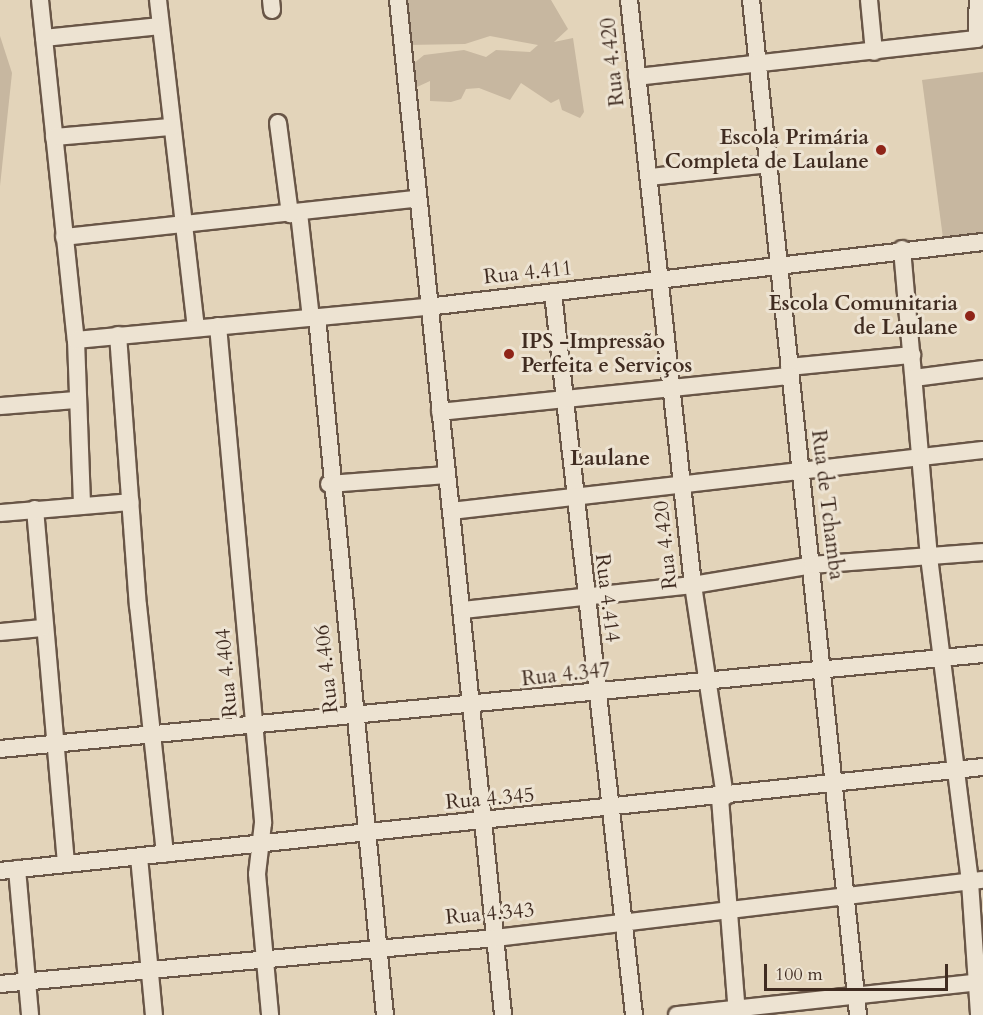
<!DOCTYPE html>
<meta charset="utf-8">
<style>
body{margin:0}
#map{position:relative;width:983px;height:1015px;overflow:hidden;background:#e3d4ba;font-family:Cardo,serif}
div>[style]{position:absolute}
.green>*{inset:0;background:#c7b7a0}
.roads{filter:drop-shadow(2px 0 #695647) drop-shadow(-2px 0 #695647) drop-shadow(0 2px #695647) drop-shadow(0 -2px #695647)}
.minor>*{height:16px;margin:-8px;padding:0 8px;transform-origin:8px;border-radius:8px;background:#ede3d2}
.dots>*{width:16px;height:16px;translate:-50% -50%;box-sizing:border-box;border:3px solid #ede3d2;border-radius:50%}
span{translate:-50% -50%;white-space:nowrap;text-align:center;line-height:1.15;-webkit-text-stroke:6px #ede3d2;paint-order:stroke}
.street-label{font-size:21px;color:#402c21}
.poi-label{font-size:21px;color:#402c21;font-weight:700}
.right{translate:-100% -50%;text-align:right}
.left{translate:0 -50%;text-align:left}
.neighbourhood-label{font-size:22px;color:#402c21;font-weight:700}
.scale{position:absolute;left:764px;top:964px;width:184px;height:27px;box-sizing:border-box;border:3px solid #402c21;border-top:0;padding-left:8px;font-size:18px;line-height:21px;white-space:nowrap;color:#402c21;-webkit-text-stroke:4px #ede3d2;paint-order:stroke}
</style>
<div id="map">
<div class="green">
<i style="clip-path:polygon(403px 0,551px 0,568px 29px,554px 42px,573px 38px,584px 112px,580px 118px,562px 110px,559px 99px,551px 103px,521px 83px,510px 100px,479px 88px,466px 89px,461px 99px,451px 102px,430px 101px,430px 81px,417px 87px,410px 78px,413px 64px,424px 55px,464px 50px,486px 57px,496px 50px,530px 52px,538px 45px,490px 36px,465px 44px,407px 45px)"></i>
<i style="clip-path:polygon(0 36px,12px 73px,0 186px)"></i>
<i style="clip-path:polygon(983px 72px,983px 232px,943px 238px,922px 80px)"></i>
</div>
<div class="roads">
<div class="minor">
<i style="left:40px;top:0;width:342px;rotate:84deg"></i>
<i style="left:76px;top:340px;width:166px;rotate:87.9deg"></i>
<i style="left:158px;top:0;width:329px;rotate:83.4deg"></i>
<i style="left:271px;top:0;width:10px;rotate:84deg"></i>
<i style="left:398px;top:0;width:1020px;rotate:84.09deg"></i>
<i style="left:629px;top:0;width:588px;rotate:83.76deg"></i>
<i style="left:693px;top:585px;width:214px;rotate:81.4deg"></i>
<i style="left:751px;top:0;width:1021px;rotate:83.98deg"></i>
<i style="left:869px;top:0;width:52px;rotate:84.5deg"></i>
<i style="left:44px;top:38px;width:117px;rotate:-5.9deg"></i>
<i style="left:637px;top:77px;width:342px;rotate:-6.4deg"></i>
<i style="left:977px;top:39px;width:39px;rotate:-89deg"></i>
<i style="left:278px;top:123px;width:92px;rotate:82.5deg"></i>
<i style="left:54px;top:137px;width:117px;rotate:-4.9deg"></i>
<i style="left:650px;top:177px;width:121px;rotate:-6.2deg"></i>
<i style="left:299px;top:213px;width:106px;rotate:83.5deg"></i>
<i style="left:64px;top:237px;width:354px;rotate:-6.2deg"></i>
<i style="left:902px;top:249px;width:309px;rotate:85deg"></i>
<i style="left:929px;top:557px;width:328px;rotate:82.8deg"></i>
<i style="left:970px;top:882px;width:133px;rotate:86.1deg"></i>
<i style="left:553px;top:293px;width:727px;rotate:83.6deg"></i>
<i style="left:317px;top:317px;width:701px;rotate:84.44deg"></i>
<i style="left:218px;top:326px;width:499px;rotate:84.8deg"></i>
<i style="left:263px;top:823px;width:51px;rotate:96.7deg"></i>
<i style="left:257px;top:874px;width:142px;rotate:84.7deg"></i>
<i style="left:118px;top:335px;width:271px;rotate:85.8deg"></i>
<i style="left:138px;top:605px;width:250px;rotate:83.8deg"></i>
<i style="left:76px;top:340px;width:353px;rotate:-5.4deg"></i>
<i style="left:427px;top:307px;width:560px;rotate:-6.67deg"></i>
<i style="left:789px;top:367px;width:124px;rotate:-5.6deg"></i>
<i style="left:914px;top:378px;width:70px;rotate:-7.4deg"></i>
<i style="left:0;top:406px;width:77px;rotate:-4.5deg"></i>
<i style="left:440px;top:412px;width:352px;rotate:-5.9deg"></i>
<i style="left:329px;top:484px;width:118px;rotate:-4.4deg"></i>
<i style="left:35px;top:509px;width:356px;rotate:85deg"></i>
<i style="left:451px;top:511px;width:535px;rotate:-6.54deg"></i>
<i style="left:0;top:513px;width:131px;rotate:-4.8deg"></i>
<i style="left:463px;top:610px;width:231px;rotate:-6.2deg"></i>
<i style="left:693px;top:585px;width:121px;rotate:-9.5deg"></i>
<i style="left:812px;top:565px;width:171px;rotate:-4.3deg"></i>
<i style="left:0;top:632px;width:42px;rotate:-5.4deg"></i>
<i style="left:0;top:749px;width:988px;rotate:-5.52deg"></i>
<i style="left:720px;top:798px;width:218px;rotate:85.5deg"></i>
<i style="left:139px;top:857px;width:159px;rotate:84.6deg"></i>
<i style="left:17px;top:869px;width:147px;rotate:84.9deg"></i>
<i style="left:0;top:871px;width:988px;rotate:-6.04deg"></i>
<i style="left:0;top:984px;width:497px;rotate:-5.3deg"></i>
<i style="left:495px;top:938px;width:491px;rotate:-6.8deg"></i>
<i style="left:677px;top:1015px;width:308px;rotate:-6.2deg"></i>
</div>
</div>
<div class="dots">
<i style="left:881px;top:150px;background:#8f2418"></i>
<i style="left:970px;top:316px;background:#8f2418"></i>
<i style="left:509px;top:354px;background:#8f2418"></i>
</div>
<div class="street-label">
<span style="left:613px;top:62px;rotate:-96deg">Rua 4.420</span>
<span style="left:528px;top:273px;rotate:-6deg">Rua 4.411</span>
<span style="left:827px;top:505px;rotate:83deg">Rua de Tchamba</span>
<span style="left:666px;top:545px;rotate:-96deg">Rua 4.420</span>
<span style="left:607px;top:598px;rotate:83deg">Rua 4.414</span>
<span style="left:327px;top:669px;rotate:-96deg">Rua 4.406</span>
<span style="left:227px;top:673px;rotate:-95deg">Rua 4.404</span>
<span style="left:566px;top:675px;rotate:-6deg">Rua 4.347</span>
<span style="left:490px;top:799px;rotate:-5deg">Rua 4.345</span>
<span style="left:490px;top:914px;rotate:-5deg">Rua 4.343</span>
</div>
<div class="poi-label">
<span class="right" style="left:869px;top:150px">Escola Primária<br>Completa de Laulane</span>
<span class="right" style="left:958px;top:316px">Escola Comunitaria<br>de Laulane</span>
<span class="left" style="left:521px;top:354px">IPS -Impressão<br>Perfeita e Serviços</span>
</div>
<div class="neighbourhood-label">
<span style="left:610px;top:459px">Laulane</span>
</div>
<div class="scale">100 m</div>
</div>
